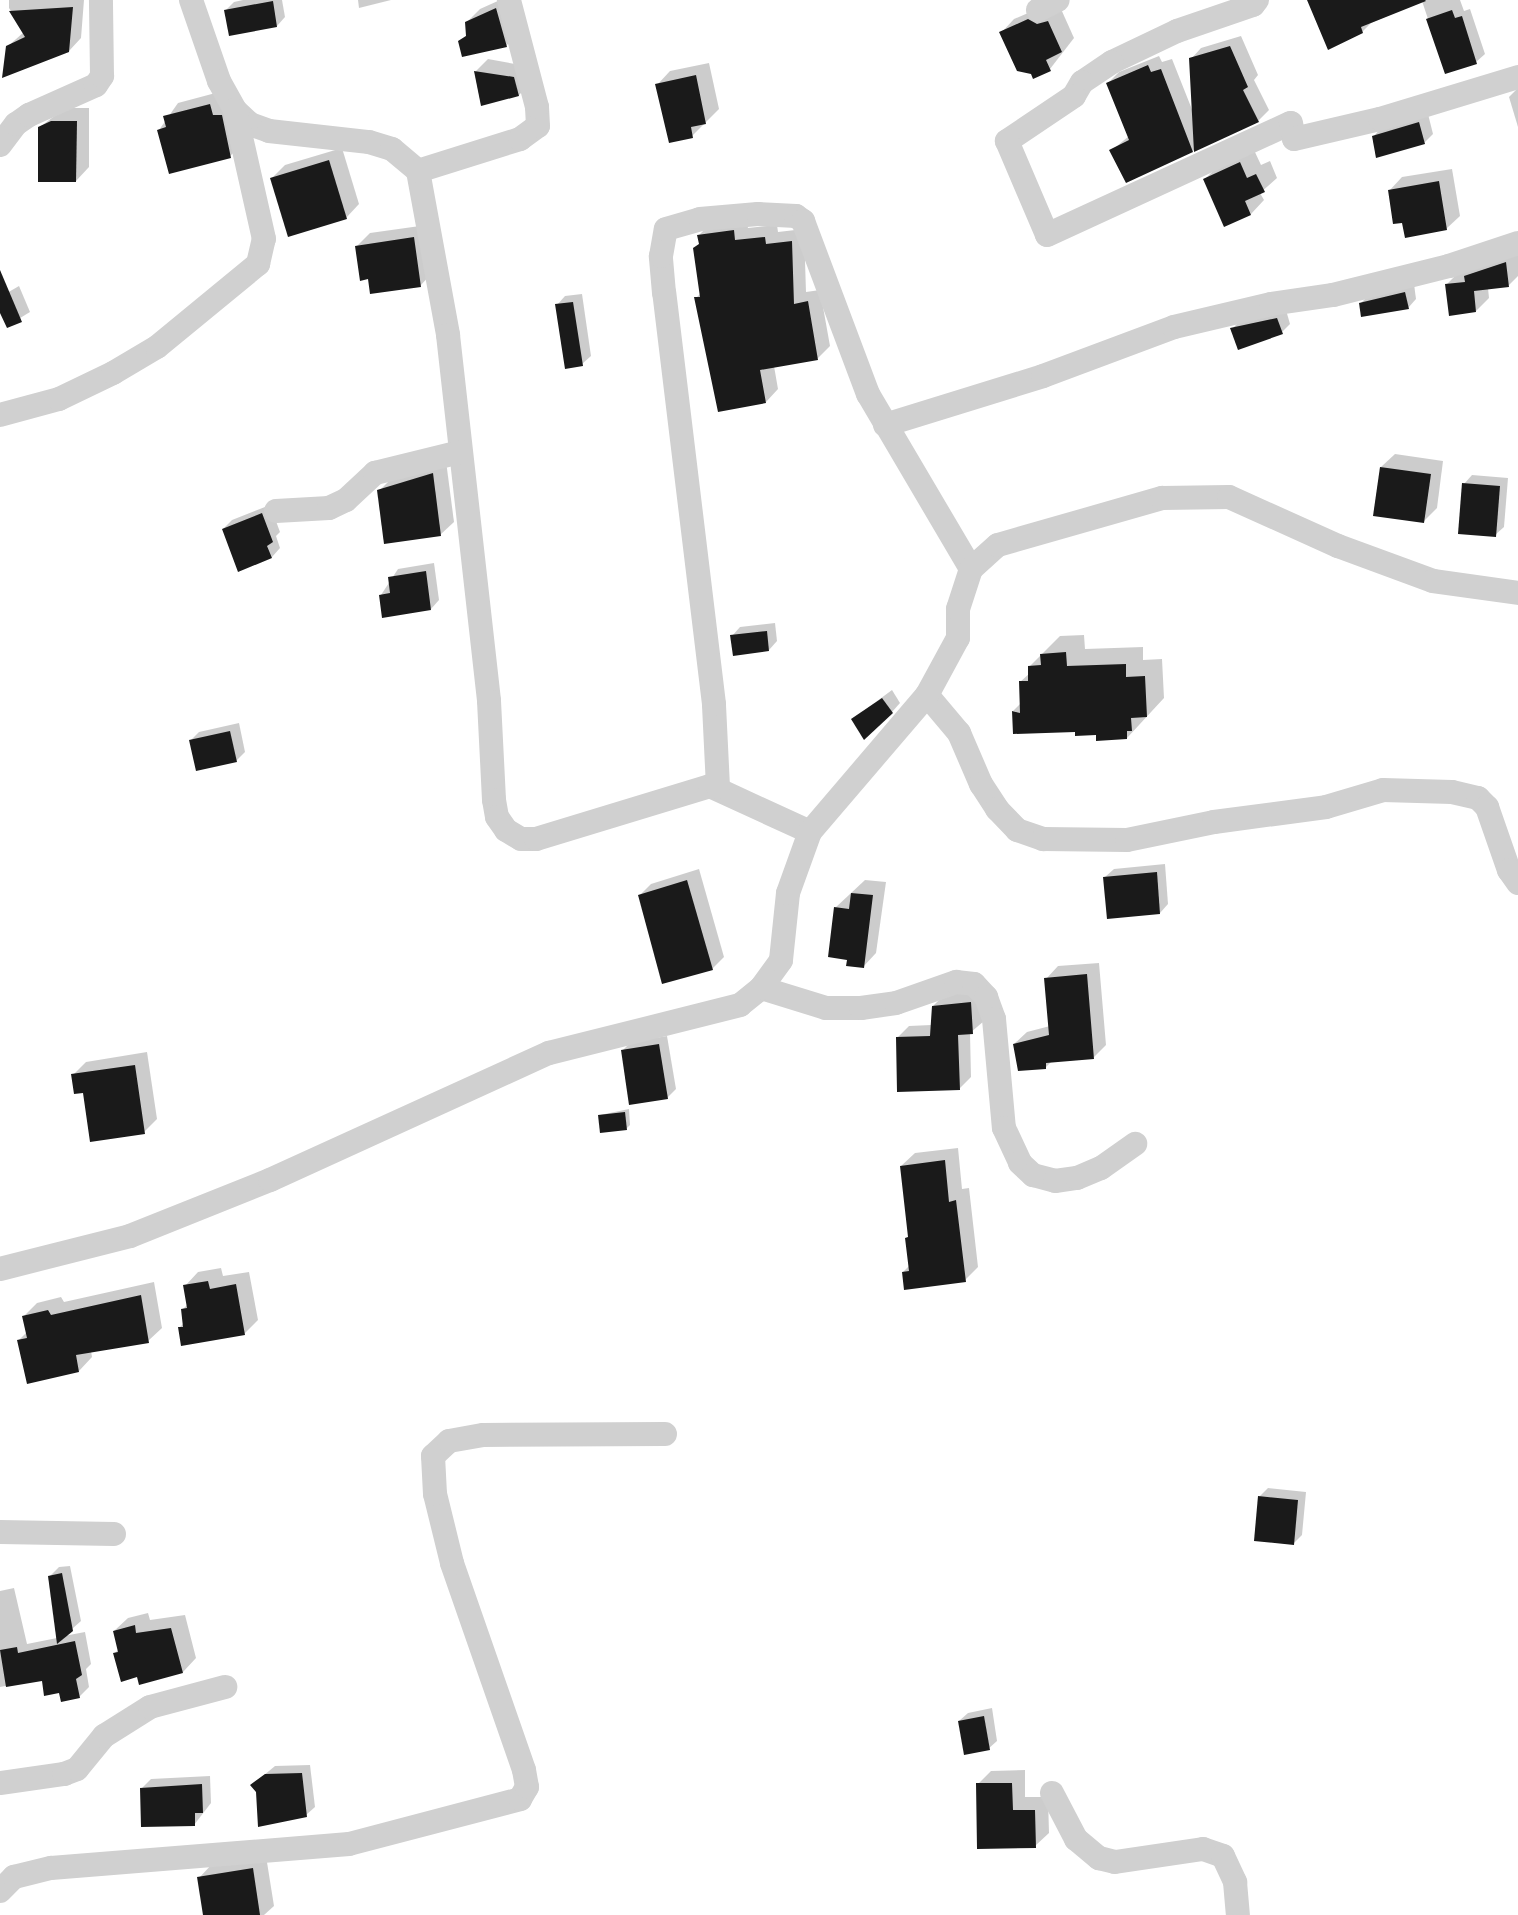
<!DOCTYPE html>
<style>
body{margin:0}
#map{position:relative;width:1518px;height:1915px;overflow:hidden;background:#fff;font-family:Cabin,sans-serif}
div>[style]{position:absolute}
.shadow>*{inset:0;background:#0003}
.building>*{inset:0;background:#1a1a1a}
.minor>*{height:24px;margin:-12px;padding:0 12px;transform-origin:12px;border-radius:12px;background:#d0d0d0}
span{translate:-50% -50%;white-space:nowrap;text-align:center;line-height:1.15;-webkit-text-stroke:6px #fff;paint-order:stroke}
</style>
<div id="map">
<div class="shadow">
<i style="clip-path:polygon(9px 0,84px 0,81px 38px,69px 51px,7px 47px,24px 32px,9px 8px)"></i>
<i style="clip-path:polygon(243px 0,282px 0,285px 17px,277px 26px,226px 10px,234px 2px)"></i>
<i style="clip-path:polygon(358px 0,391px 0,359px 8px)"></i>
<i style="clip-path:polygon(500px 0,519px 32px,506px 46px,460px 41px,468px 34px,467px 22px,480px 9px)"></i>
<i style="clip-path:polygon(1310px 0,1460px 0,1464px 11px,1470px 9px,1485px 54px,1476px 62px,1446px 73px,1422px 1px,1371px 23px,1362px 32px)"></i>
<i style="clip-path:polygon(1042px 7px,1061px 9px,1074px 38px,1050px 69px,1034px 77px,1001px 33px,1014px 19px)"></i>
<i style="clip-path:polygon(1241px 36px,1258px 75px,1254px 80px,1269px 110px,1258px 121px,1192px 151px,1111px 151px,1129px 136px,1108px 83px,1119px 72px,1159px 56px,1162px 62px,1172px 59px,1193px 112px,1191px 59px,1201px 48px)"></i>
<i style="clip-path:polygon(488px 59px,526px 66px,531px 83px,519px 95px,482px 104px,476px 71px)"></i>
<i style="clip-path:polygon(709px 63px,719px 109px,692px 136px,657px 85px,670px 71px)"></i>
<i style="clip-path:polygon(1518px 88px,1518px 127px,1509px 97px)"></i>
<i style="clip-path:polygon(223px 91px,244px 143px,230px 156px,159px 130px,178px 103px)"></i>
<i style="clip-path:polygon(65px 108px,89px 108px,89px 167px,76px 181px,40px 127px)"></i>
<i style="clip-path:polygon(1428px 114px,1433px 134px,1425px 142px,1378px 156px,1374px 136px,1382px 127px)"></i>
<i style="clip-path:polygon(342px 148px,359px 204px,346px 218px,272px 178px,285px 165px)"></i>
<i style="clip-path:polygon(1254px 150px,1261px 165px,1270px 161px,1277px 178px,1260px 193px,1264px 200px,1251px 214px,1225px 225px,1205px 179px,1218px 166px)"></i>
<i style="clip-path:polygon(1452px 169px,1460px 216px,1446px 229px,1403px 221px,1389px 191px,1402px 177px)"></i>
<i style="clip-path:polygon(746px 219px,748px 228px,777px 225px,778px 232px,804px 229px,806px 292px,820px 290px,830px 346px,818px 358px,774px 366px,778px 389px,766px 402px,696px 298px,701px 293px,694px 249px,700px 243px,699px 235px,711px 223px)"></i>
<i style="clip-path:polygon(427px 225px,433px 272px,420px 286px,369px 278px,357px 246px,370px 233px)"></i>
<i style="clip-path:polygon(1518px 250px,1518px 276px,1509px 285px,1488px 288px,1489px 298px,1476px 311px,1446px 285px,1459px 272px)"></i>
<i style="clip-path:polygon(1414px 284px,1416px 299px,1408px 308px,1360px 304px,1369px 295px)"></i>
<i style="clip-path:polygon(19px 286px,30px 312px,7px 326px,0 297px)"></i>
<i style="clip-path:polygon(582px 294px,591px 356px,582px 364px,557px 305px,565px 296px)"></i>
<i style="clip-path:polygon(1286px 310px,1290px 324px,1282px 332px,1232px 329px,1241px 320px)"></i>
<i style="clip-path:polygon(1395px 454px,1443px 461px,1437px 508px,1424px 521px,1381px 467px)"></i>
<i style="clip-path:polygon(446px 461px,454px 522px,440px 535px,379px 491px,392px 478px)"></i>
<i style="clip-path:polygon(1472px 475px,1508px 478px,1504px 527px,1495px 535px,1464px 484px)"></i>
<i style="clip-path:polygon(270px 505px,280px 532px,276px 536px,280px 548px,272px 557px,223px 529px,232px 520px)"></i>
<i style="clip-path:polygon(434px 563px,439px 600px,431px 609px,381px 595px,398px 569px)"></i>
<i style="clip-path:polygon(775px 623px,777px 641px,769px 650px,732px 636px,740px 627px)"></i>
<i style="clip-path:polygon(1084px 635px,1085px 649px,1143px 647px,1143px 660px,1162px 659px,1164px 698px,1127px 738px,1076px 730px,1013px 711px,1021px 703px,1020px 682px,1030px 673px,1029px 667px,1060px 636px)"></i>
<i style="clip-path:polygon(892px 690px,900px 703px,892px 712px,853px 719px)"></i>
<i style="clip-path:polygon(239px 723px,245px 752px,236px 761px,191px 740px,199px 732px)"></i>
<i style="clip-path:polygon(1165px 864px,1168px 904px,1160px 913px,1105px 877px,1114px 869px)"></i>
<i style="clip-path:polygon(699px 869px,724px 957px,712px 969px,640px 895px,651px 884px)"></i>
<i style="clip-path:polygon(865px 880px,886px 882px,876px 953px,863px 967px,848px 958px,835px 908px)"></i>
<i style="clip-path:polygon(1099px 963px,1106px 1045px,1094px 1057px,1052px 1061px,1045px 1068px,1014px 1044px,1027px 1032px,1050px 1026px,1046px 979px,1058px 966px)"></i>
<i style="clip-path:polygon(982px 990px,984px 1021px,970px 1033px,971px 1077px,959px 1089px,897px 1038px,909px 1026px,931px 1025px,933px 1006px,945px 994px)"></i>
<i style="clip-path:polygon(667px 1036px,676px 1089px,667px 1098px,622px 1051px,631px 1042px)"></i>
<i style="clip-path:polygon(147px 1052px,157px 1119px,144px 1132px,84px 1091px,73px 1075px,86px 1062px)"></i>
<i style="clip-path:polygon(629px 1109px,630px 1125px,626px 1129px,600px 1115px)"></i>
<i style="clip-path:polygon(958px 1148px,962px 1189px,969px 1188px,978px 1267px,965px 1280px,903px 1272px,910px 1265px,910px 1236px,901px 1166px,915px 1153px)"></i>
<i style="clip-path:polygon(221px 1268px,223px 1276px,249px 1272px,258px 1320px,244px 1334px,179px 1328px,184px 1323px,182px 1310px,188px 1304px,185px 1286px,198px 1272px)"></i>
<i style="clip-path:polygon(154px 1282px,162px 1328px,148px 1341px,91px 1351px,92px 1357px,79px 1371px,19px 1340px,27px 1332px,24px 1316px,37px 1303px,61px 1297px,64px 1302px)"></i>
<i style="clip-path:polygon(1268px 1488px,1306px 1492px,1302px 1535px,1293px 1544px,1259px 1497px)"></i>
<i style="clip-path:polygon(70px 1566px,81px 1621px,64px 1636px,85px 1632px,91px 1664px,86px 1669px,89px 1687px,79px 1697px,43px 1679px,0 1687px,0 1591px,14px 1588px,27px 1644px,57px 1638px,50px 1576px,59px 1567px)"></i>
<i style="clip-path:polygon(148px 1613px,150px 1620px,185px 1615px,196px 1658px,183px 1672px,140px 1683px,138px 1675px,115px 1653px,119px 1649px,114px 1631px,128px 1618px)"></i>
<i style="clip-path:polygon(992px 1708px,997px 1741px,988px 1749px,959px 1721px,968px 1713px)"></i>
<i style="clip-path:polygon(310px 1765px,315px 1807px,306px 1815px,257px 1792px,252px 1785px,275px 1766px)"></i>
<i style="clip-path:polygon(1025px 1770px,1025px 1797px,1048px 1797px,1049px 1833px,1035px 1846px,978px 1784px,991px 1771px)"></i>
<i style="clip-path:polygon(210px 1776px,211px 1803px,194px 1825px,142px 1788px,151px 1779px)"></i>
<i style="clip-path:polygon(266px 1856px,274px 1906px,264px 1915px,205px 1915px,199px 1878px,212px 1864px)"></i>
</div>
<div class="building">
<i style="clip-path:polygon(1307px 0,1425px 0,1426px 1px,1361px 27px,1363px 33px,1328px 50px)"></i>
<i style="clip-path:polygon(273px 1px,277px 27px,229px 36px,224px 10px)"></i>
<i style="clip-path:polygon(73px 7px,69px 52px,2px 78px,6px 46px,25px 37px,9px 11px)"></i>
<i style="clip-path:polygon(496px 8px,507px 47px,462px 57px,458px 41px,466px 36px,465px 22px)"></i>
<i style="clip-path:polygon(1452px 10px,1455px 18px,1462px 16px,1477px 64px,1445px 74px,1426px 19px)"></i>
<i style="clip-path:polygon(1028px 19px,1037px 24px,1048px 21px,1062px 52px,1046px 60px,1051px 71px,1033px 79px,1031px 74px,1017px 71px,999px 32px)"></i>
<i style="clip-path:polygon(1230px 46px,1248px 87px,1243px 90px,1259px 122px,1194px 152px,1189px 58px)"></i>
<i style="clip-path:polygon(1148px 65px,1151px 72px,1161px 69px,1193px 152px,1126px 183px,1109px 150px,1129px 140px,1106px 83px)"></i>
<i style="clip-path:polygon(474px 71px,514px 77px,519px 96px,481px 106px)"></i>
<i style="clip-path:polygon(696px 75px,706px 124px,691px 127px,693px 138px,669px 143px,655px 84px)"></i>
<i style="clip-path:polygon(210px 104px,213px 115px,222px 115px,231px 158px,169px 174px,157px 130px,166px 127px,163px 116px)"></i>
<i style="clip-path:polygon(51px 121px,77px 121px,76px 182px,38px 182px,38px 127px)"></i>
<i style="clip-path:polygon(1419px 122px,1425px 144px,1376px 158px,1372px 136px)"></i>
<i style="clip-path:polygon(329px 160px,347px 219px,288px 237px,270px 178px)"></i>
<i style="clip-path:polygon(1240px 162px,1247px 178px,1256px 174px,1265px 192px,1245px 201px,1251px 215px,1224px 227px,1203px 179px)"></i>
<i style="clip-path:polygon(1439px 181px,1447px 230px,1405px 238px,1402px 223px,1393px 224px,1388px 190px)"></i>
<i style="clip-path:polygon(734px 230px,735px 240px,765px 237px,766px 244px,792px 241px,794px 304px,808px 301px,818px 360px,760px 370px,766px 403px,718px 412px,694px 297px,700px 297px,693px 248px,699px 244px,697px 235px)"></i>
<i style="clip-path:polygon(414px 237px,421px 287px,370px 294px,368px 279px,360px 281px,355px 246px)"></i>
<i style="clip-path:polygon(1506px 262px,1509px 287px,1474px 291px,1476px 312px,1449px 316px,1445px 284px,1465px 282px,1464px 276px)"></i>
<i style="clip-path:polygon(0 270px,22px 322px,7px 328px,0 313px)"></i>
<i style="clip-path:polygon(1405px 292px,1409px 309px,1361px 317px,1359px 303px)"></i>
<i style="clip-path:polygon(573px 302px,583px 366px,565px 369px,555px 304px)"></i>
<i style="clip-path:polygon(1277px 318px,1283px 334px,1238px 350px,1230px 328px)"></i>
<i style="clip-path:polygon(1380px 467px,1431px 474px,1424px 523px,1373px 516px)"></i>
<i style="clip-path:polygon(433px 473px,441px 536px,384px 544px,377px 490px)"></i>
<i style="clip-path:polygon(1462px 483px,1500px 486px,1496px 537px,1458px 534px)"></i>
<i style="clip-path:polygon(262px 513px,273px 542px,267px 546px,272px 558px,238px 572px,222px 529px)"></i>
<i style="clip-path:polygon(426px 571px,431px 610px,382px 618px,379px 595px,390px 593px,388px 577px)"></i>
<i style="clip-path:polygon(767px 631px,769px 651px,733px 656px,730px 635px)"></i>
<i style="clip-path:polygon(1066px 652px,1067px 666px,1126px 664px,1126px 677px,1145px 676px,1147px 717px,1131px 718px,1132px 731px,1127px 731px,1127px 739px,1096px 741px,1096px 735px,1075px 736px,1075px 732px,1013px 734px,1012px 711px,1020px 713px,1019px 681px,1028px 681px,1028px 666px,1041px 665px,1040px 654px)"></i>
<i style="clip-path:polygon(882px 698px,893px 713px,864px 740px,851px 719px)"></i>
<i style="clip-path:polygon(230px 731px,237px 762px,196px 771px,189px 740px)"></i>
<i style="clip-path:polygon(1157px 872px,1160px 914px,1107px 919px,1103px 877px)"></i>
<i style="clip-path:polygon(687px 880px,713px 970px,662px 984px,638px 895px)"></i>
<i style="clip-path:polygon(851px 893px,873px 895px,864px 968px,846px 966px,847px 960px,828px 957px,834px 907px,849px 909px)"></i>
<i style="clip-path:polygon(1087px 974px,1094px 1059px,1046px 1063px,1046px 1069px,1018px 1071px,1013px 1044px,1049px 1035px,1044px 978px)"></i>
<i style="clip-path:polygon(971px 1002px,973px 1034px,958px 1035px,960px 1090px,897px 1092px,896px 1037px,930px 1036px,932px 1006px)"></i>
<i style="clip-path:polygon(659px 1044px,668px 1099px,629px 1105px,621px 1050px)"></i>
<i style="clip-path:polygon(135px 1065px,145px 1134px,90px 1142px,83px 1093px,74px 1094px,71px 1074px)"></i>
<i style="clip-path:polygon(625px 1112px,627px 1130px,600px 1133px,598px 1115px)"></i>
<i style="clip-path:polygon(945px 1160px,949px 1202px,956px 1200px,966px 1282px,904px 1290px,902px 1272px,909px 1271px,905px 1238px,908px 1237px,900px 1166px)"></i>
<i style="clip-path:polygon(208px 1281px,210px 1289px,236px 1284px,245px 1335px,181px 1346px,178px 1327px,183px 1327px,181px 1309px,187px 1308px,183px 1285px)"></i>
<i style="clip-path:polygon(141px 1295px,149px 1343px,76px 1355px,79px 1372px,27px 1384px,17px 1340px,27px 1338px,22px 1316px,48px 1310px,51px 1315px)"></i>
<i style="clip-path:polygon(1258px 1496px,1298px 1500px,1294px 1545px,1254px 1541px)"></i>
<i style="clip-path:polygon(62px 1573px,73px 1631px,57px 1644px,48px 1576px)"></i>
<i style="clip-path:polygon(135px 1625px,136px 1633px,171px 1628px,183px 1673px,139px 1685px,137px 1677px,121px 1682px,113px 1653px,118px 1652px,113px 1631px)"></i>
<i style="clip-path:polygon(75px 1641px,82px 1675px,76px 1679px,80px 1698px,61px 1702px,59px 1693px,44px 1696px,42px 1681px,6px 1687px,0 1650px,17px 1647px,18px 1653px)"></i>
<i style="clip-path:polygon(984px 1716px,990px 1750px,964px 1755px,958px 1721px)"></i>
<i style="clip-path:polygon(302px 1773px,307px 1817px,258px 1827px,256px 1792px,250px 1785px,265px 1774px)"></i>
<i style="clip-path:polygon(976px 1783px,1012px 1783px,1013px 1810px,1035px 1810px,1036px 1848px,977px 1849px)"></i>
<i style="clip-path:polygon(202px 1784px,203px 1813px,195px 1813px,195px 1826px,141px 1827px,140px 1788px)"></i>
<i style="clip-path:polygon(253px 1868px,260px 1915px,203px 1915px,197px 1877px)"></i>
</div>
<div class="minor">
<i style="left:191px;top:0;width:86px;rotate:70.9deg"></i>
<i style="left:219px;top:81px;width:33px;rotate:61deg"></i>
<i style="left:235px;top:110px;width:21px;rotate:43deg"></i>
<i style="left:250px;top:124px;width:20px;rotate:20deg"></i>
<i style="left:269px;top:131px;width:101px;rotate:6.3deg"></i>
<i style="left:369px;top:142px;width:24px;rotate:17deg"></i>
<i style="left:392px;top:149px;width:34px;rotate:40deg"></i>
<i style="left:418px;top:171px;width:167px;rotate:79.6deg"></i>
<i style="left:448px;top:335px;width:368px;rotate:83.6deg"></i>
<i style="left:489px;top:701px;width:99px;rotate:87.1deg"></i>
<i style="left:494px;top:800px;width:17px;rotate:80deg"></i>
<i style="left:497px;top:817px;width:16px;rotate:55deg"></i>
<i style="left:506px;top:830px;width:17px;rotate:31deg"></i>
<i style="left:521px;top:839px;width:15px"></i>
<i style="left:536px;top:839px;width:182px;rotate:-16.9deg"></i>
<i style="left:710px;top:786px;width:110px;rotate:24.7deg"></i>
<i style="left:1257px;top:0;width:6px;rotate:129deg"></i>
<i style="left:1253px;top:5px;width:80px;rotate:161.1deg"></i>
<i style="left:1177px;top:31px;width:72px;rotate:154.5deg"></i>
<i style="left:1112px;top:62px;width:36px;rotate:146deg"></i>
<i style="left:1082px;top:82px;width:16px;rotate:120deg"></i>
<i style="left:1074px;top:96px;width:81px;rotate:146.1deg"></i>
<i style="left:1007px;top:141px;width:102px;rotate:66.9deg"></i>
<i style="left:1047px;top:235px;width:268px;rotate:-24.7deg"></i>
<i style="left:1291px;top:123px;width:16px;rotate:79deg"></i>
<i style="left:1294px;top:139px;width:88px;rotate:-13.1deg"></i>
<i style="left:1380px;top:119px;width:144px;rotate:-16.9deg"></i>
<i style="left:1038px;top:10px;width:22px;rotate:-27deg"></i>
<i style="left:0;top:145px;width:26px;rotate:-53deg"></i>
<i style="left:16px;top:124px;width:16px;rotate:-35deg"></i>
<i style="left:29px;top:115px;width:73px;rotate:-24.1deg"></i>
<i style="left:96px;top:85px;width:11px;rotate:-56deg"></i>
<i style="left:102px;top:76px;width:76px;rotate:-90.8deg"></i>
<i style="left:418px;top:171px;width:107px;rotate:-17.4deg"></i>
<i style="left:520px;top:139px;width:22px;rotate:-36deg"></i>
<i style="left:538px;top:126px;width:19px;rotate:-93deg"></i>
<i style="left:537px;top:107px;width:111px;rotate:-104.7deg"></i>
<i style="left:0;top:415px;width:61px;rotate:-15.2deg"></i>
<i style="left:59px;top:399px;width:60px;rotate:-25.7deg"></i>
<i style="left:113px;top:373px;width:51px;rotate:-30.6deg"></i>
<i style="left:157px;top:347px;width:131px;rotate:-39.4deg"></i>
<i style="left:258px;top:264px;width:26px;rotate:-77deg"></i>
<i style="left:264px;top:239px;width:132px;rotate:-102.7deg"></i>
<i style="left:885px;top:425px;width:165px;rotate:-17.2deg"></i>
<i style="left:1043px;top:376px;width:140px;rotate:-20.5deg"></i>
<i style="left:1174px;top:327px;width:100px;rotate:-13.3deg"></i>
<i style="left:1271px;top:304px;width:63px;rotate:-8.3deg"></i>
<i style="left:1333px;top:295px;width:120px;rotate:-14deg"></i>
<i style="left:1449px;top:266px;width:73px;rotate:-18.4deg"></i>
<i style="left:276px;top:511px;width:53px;rotate:-3.2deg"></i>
<i style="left:329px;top:508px;width:19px;rotate:-25deg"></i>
<i style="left:346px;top:500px;width:40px;rotate:-43deg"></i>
<i style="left:375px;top:473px;width:88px;rotate:-13.9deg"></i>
<i style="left:927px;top:695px;width:50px;rotate:49.9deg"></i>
<i style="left:959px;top:733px;width:56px;rotate:66.7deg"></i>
<i style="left:981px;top:784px;width:30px;rotate:57deg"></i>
<i style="left:997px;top:809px;width:29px;rotate:46deg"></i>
<i style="left:1017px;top:830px;width:28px;rotate:19deg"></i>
<i style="left:1043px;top:839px;width:84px;rotate:0.7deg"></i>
<i style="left:1127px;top:840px;width:89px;rotate:-11.7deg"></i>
<i style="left:1214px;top:822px;width:113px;rotate:-7.6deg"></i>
<i style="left:1326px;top:807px;width:59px;rotate:-16.6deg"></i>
<i style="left:1383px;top:790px;width:69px;rotate:1.7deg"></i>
<i style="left:1452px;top:792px;width:27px;rotate:13deg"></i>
<i style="left:1478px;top:798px;width:13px;rotate:45deg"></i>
<i style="left:1487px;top:807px;width:67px;rotate:70.8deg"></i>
<i style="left:1509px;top:870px;width:16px;rotate:55deg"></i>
<i style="left:718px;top:787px;width:83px;rotate:-92.8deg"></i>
<i style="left:714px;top:704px;width:414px;rotate:-96.9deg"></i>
<i style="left:664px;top:293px;width:37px;rotate:-95deg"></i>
<i style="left:661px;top:256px;width:27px;rotate:-80deg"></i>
<i style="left:666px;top:229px;width:35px;rotate:-16deg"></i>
<i style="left:700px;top:219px;width:58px;rotate:-4.9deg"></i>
<i style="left:758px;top:214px;width:38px;rotate:3deg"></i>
<i style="left:796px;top:216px;width:9px;rotate:36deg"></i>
<i style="left:803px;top:221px;width:185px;rotate:69.4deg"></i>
<i style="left:868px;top:394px;width:203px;rotate:59.5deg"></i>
<i style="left:761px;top:988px;width:68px;rotate:17.1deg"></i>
<i style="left:826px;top:1008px;width:35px"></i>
<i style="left:861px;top:1008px;width:35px;rotate:-8deg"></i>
<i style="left:896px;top:1003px;width:64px;rotate:-19.3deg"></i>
<i style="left:956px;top:982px;width:18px;rotate:6deg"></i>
<i style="left:974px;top:984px;width:18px;rotate:47deg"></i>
<i style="left:986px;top:997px;width:23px;rotate:70deg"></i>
<i style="left:994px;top:1019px;width:109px;rotate:84.8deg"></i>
<i style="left:1004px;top:1128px;width:38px;rotate:65deg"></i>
<i style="left:1020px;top:1163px;width:18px;rotate:43deg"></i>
<i style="left:1033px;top:1175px;width:23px;rotate:15deg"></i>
<i style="left:1055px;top:1181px;width:22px;rotate:-8deg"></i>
<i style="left:1077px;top:1178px;width:26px;rotate:-23deg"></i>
<i style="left:1101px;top:1168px;width:42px;rotate:-35.2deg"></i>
<i style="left:0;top:1269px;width:134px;rotate:-14.2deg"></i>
<i style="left:130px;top:1236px;width:151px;rotate:-21.8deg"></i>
<i style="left:270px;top:1180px;width:307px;rotate:-24.5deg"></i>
<i style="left:549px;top:1053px;width:197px;rotate:-14.1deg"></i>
<i style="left:740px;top:1005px;width:27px;rotate:-39deg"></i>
<i style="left:761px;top:988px;width:34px;rotate:-54deg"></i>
<i style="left:781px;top:960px;width:67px;rotate:-84deg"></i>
<i style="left:788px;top:893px;width:65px;rotate:-70.2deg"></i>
<i style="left:810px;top:832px;width:180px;rotate:-49.5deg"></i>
<i style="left:927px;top:695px;width:65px;rotate:-61.5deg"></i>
<i style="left:958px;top:638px;width:29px;rotate:-90deg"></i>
<i style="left:958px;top:609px;width:42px;rotate:-72deg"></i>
<i style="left:971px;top:569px;width:36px;rotate:-42deg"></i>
<i style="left:998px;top:545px;width:171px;rotate:-16deg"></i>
<i style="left:1162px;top:498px;width:67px;rotate:-0.9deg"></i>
<i style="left:1229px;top:497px;width:120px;rotate:24.2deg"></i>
<i style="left:1338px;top:546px;width:101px;rotate:20.2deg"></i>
<i style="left:1433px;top:581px;width:86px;rotate:8deg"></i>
<i style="left:0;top:1532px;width:114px;rotate:1deg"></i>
<i style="left:0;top:1783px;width:65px;rotate:-8deg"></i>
<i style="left:64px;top:1774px;width:14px;rotate:-21deg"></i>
<i style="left:77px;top:1769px;width:43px;rotate:-50.7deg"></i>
<i style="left:104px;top:1736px;width:54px;rotate:-32.2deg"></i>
<i style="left:150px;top:1707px;width:78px;rotate:-14.9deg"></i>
<i style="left:1052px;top:1793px;width:52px;rotate:62.4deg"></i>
<i style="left:1076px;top:1839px;width:30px;rotate:40deg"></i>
<i style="left:1099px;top:1858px;width:16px;rotate:14deg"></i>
<i style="left:1115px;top:1862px;width:89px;rotate:-8.4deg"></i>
<i style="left:1203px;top:1849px;width:21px;rotate:19deg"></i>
<i style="left:1223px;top:1856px;width:29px;rotate:65deg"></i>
<i style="left:1235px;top:1882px;width:33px;rotate:85deg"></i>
<i style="left:0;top:1891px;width:20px;rotate:-45deg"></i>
<i style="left:14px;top:1877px;width:38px;rotate:-14deg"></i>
<i style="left:51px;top:1868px;width:299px;rotate:-4.6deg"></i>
<i style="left:349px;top:1844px;width:177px;rotate:-14.7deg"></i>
<i style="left:520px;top:1799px;width:14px;rotate:-60deg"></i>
<i style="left:527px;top:1787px;width:17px;rotate:-100deg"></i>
<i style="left:524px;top:1770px;width:219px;rotate:-109.2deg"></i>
<i style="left:452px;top:1563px;width:71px;rotate:-103.8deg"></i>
<i style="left:435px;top:1494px;width:38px;rotate:-93deg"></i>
<i style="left:433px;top:1456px;width:22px;rotate:-43deg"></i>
<i style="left:449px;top:1441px;width:35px;rotate:-10deg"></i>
<i style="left:483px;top:1435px;width:182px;rotate:-0.3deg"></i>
</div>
</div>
